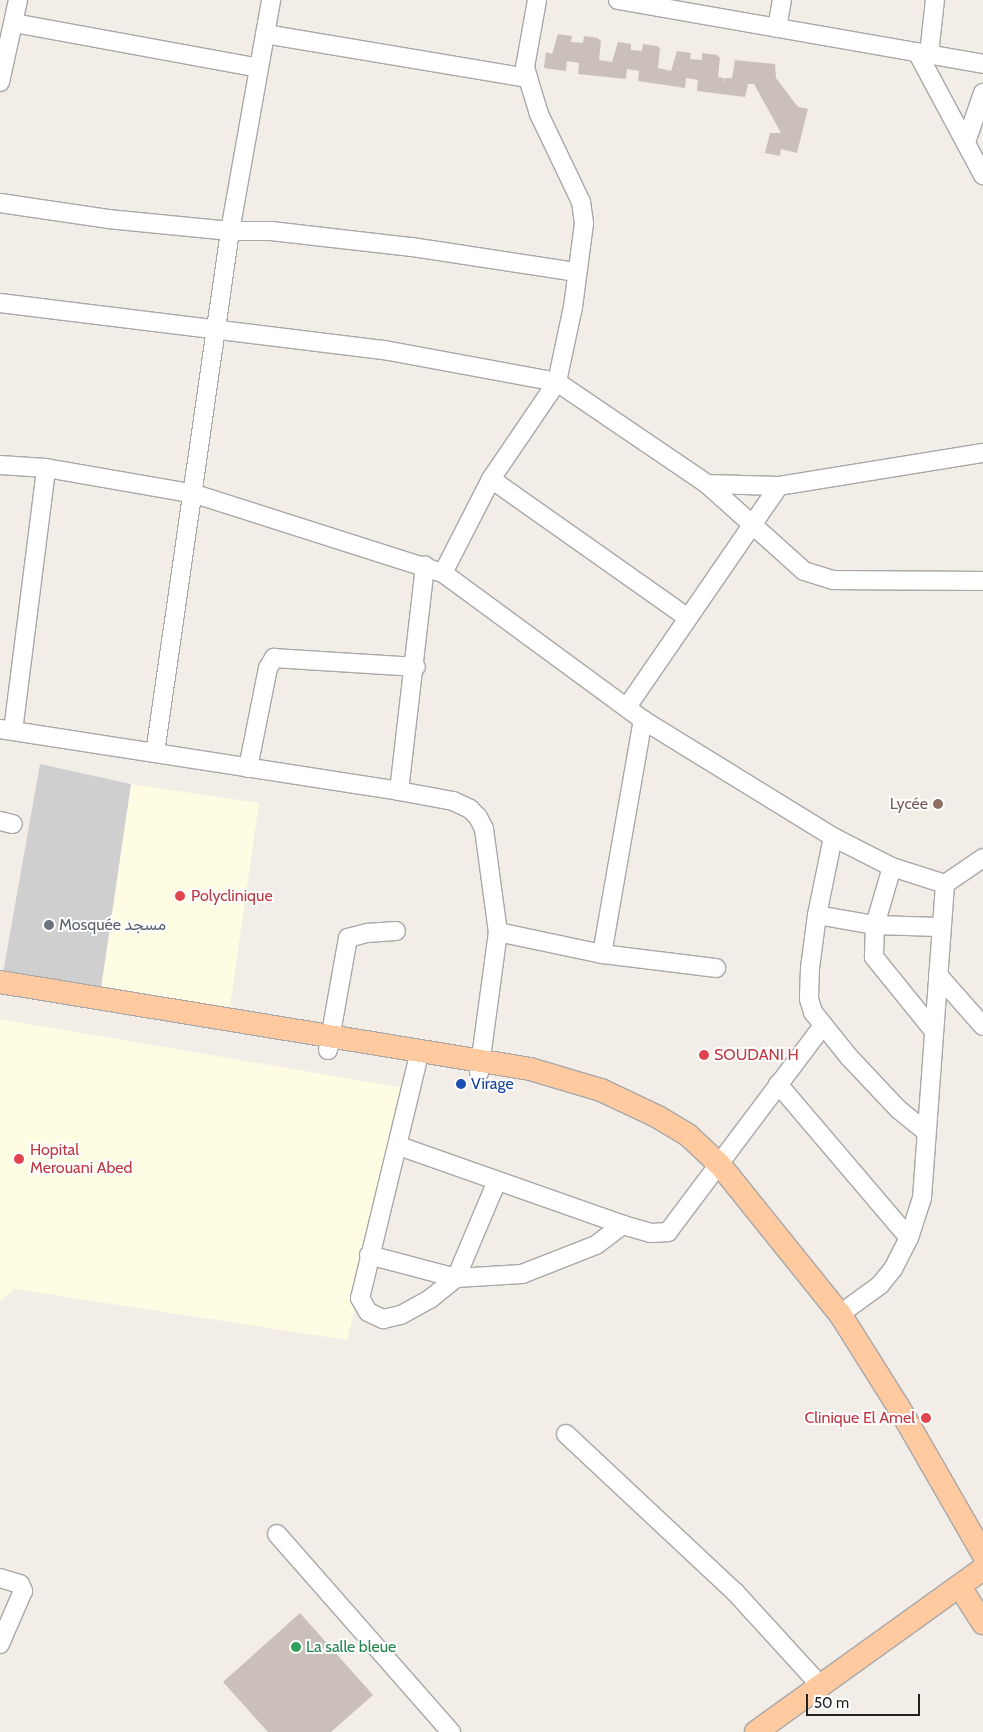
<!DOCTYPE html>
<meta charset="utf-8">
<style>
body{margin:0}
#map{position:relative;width:983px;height:1732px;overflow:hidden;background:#f2ede7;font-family:Cabin,Vazirmatn,sans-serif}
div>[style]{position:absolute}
.education>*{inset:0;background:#fffce4}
.religious>*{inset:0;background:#cfcfcf}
.building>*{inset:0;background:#cbbfba}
.roads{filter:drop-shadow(1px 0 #a8a8a8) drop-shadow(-1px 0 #a8a8a8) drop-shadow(0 1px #a8a8a8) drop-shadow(0 -1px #a8a8a8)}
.minor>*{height:18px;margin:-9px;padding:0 9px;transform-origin:9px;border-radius:9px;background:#fff}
.major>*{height:22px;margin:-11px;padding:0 11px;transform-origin:11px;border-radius:11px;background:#ffcaa0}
.dots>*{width:14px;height:14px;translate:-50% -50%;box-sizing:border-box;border:2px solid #fff;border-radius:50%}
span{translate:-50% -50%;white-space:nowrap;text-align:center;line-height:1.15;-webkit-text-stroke:4px #fff;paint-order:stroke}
.education-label{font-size:16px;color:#785e54}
.right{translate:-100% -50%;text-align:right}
.health-label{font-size:16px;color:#be3a42}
.left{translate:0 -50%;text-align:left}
.worship-label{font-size:16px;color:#5b616d}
.transit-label{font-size:16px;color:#164399}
.leisure-label{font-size:16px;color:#27864d}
.scale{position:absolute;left:806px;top:1694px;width:114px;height:22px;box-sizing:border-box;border:2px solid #212121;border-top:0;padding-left:6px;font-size:15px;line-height:18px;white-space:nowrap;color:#212121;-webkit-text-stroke:4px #fff;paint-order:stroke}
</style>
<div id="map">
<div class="education">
<i style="clip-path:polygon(131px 784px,259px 803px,230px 1007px,101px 988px)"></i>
<i style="clip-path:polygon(0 1019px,410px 1089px,347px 1340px,14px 1289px,0 1301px)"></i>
</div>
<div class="religious">
<i style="clip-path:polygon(40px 764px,131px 784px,101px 988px,3px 973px)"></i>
</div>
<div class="building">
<i style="clip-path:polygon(558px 34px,572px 36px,571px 42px,583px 43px,584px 36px,598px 38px,601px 41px,599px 60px,612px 62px,618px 42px,631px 44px,631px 50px,642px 51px,643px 44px,657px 46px,660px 48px,658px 68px,671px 71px,677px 51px,691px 53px,690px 59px,702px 60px,702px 53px,717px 55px,720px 58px,718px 77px,724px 78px,723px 84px,725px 78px,732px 78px,735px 60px,775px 64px,776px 78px,798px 107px,808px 109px,797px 153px,781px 149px,780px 156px,765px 153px,770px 133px,781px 133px,754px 84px,748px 84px,745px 97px,697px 91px,698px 80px,686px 78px,685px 88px,638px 81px,639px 71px,627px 69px,626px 79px,578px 74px,579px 63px,567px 61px,566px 71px,544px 68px,546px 52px,552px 54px)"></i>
<i style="clip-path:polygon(300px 1613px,373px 1695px,331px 1732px,268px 1732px,223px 1682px)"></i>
</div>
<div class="roads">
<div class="minor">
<i style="left:618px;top:0;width:371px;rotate:9.9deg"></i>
<i style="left:14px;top:23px;width:249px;rotate:10.4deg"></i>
<i style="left:777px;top:28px;width:28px;rotate:-80deg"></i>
<i style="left:265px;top:34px;width:267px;rotate:9.5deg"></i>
<i style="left:917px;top:52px;width:140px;rotate:61.8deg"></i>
<i style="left:929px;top:54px;width:54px;rotate:-83.7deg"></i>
<i style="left:0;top:82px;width:84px;rotate:-77.6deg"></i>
<i style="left:966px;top:142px;width:52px;rotate:-70.9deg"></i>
<i style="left:0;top:203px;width:109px;rotate:8.4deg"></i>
<i style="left:108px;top:219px;width:123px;rotate:5.6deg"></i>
<i style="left:230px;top:231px;width:41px"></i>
<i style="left:271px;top:231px;width:142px;rotate:6.5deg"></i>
<i style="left:412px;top:247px;width:166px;rotate:8.7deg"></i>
<i style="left:0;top:303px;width:387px;rotate:7deg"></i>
<i style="left:384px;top:350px;width:176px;rotate:10.5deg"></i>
<i style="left:557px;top:382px;width:181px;rotate:34.2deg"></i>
<i style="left:707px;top:484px;width:130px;rotate:41.9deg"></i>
<i style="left:804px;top:571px;width:30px;rotate:17deg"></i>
<i style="left:833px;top:580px;width:150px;rotate:0.4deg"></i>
<i style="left:0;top:465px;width:46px;rotate:3.7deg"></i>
<i style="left:46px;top:468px;width:151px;rotate:9.9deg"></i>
<i style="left:195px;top:494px;width:260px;rotate:17.7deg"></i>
<i style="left:443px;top:573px;width:248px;rotate:36.3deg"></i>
<i style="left:643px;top:720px;width:223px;rotate:31.6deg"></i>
<i style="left:833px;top:837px;width:66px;rotate:27deg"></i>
<i style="left:892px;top:867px;width:56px;rotate:17.8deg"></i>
<i style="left:491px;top:479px;width:241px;rotate:35.2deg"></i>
<i style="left:707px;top:484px;width:72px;rotate:1.6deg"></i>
<i style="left:443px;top:573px;width:106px;rotate:-62.9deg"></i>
<i style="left:491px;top:479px;width:117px;rotate:-55.8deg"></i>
<i style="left:557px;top:382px;width:77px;rotate:-78deg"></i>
<i style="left:573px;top:307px;width:85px;rotate:-82.5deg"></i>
<i style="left:584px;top:223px;width:21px;rotate:-98deg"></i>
<i style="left:581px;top:202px;width:98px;rotate:-115.5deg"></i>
<i style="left:539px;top:114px;width:38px;rotate:-107deg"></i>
<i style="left:528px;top:78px;width:11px;rotate:-105deg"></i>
<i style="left:525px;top:67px;width:68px;rotate:-79.8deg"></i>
<i style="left:627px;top:707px;width:268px;rotate:-55.5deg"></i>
<i style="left:779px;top:486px;width:207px;rotate:-9.2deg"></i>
<i style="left:0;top:729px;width:404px;rotate:8.8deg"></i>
<i style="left:399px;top:791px;width:55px;rotate:10.5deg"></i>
<i style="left:453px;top:801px;width:19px;rotate:25deg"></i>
<i style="left:470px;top:809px;width:11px;rotate:45deg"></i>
<i style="left:478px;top:817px;width:13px;rotate:63deg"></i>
<i style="left:484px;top:829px;width:104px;rotate:82.3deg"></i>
<i style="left:498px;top:932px;width:142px;rotate:97.7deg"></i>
<i style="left:13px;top:731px;width:265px;rotate:-82.8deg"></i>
<i style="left:155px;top:753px;width:527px;rotate:-81.82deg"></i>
<i style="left:230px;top:231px;width:235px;rotate:-79.9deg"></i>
<i style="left:248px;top:768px;width:102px;rotate:-78.7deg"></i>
<i style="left:268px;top:668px;width:12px;rotate:-59deg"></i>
<i style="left:274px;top:658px;width:142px;rotate:3.6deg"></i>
<i style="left:399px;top:791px;width:227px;rotate:-83.4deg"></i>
<i style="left:0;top:821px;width:13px;rotate:13deg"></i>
<i style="left:833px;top:837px;width:80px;rotate:101.6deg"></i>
<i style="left:817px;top:915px;width:53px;rotate:97.5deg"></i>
<i style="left:810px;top:968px;width:31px;rotate:92deg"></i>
<i style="left:809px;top:999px;width:14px;rotate:73deg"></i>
<i style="left:813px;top:1012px;width:58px;rotate:51.3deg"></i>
<i style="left:849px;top:1057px;width:71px;rotate:46.7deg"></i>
<i style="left:898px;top:1109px;width:36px;rotate:39deg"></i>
<i style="left:892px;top:867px;width:60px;rotate:106.3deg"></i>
<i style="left:875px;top:925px;width:32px;rotate:92deg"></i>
<i style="left:874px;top:957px;width:95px;rotate:51deg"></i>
<i style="left:817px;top:915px;width:59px;rotate:9.8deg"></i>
<i style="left:875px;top:925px;width:64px;rotate:1.8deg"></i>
<i style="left:498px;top:932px;width:106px;rotate:11.9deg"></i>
<i style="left:602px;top:954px;width:238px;rotate:-80.1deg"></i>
<i style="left:602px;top:954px;width:115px;rotate:7deg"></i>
<i style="left:938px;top:975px;width:68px;rotate:48.6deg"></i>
<i style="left:328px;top:1050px;width:114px;rotate:-79.9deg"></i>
<i style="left:348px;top:938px;width:20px;rotate:-15deg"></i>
<i style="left:367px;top:933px;width:29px;rotate:-4deg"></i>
<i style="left:417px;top:1063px;width:242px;rotate:103.6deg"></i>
<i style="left:360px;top:1298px;width:16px;rotate:60deg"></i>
<i style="left:368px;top:1312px;width:17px;rotate:25deg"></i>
<i style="left:383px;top:1319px;width:18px;rotate:-13deg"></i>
<i style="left:401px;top:1315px;width:33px;rotate:-29deg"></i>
<i style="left:430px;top:1299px;width:33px;rotate:-39deg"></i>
<i style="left:456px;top:1278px;width:105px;rotate:-67.1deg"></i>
<i style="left:778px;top:1084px;width:202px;rotate:49.6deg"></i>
<i style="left:399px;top:1146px;width:238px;rotate:19.4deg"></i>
<i style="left:623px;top:1225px;width:29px;rotate:16deg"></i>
<i style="left:651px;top:1233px;width:17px;rotate:-3deg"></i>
<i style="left:668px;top:1232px;width:256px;rotate:-53.1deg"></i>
<i style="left:369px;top:1255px;width:90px;rotate:14.8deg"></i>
<i style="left:456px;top:1278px;width:66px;rotate:-3.5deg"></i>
<i style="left:522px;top:1274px;width:79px;rotate:-21.4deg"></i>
<i style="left:596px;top:1245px;width:34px;rotate:-37deg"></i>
<i style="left:840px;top:1314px;width:49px;rotate:-35.9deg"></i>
<i style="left:880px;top:1285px;width:21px;rotate:-51deg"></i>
<i style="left:893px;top:1269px;width:35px;rotate:-63deg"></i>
<i style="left:909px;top:1238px;width:42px;rotate:-72deg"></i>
<i style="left:922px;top:1198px;width:315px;rotate:-85.8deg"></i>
<i style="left:945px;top:884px;width:46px;rotate:-34.4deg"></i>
<i style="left:566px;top:1434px;width:231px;rotate:43.1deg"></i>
<i style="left:735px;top:1592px;width:126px;rotate:47.6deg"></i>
<i style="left:277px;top:1534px;width:264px;rotate:48.7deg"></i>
<i style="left:0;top:1578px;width:21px;rotate:17deg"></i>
<i style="left:20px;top:1584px;width:8px;rotate:67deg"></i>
<i style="left:23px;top:1591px;width:58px;rotate:113.5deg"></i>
</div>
<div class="major">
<i style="left:0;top:982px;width:537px;rotate:9.32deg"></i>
<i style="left:530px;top:1069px;width:74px;rotate:16.5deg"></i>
<i style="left:601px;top:1090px;width:63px;rotate:25.3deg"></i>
<i style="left:658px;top:1117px;width:35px;rotate:31deg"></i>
<i style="left:688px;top:1135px;width:44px;rotate:43.2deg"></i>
<i style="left:720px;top:1165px;width:191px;rotate:51.2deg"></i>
<i style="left:840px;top:1314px;width:109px;rotate:57.8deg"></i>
<i style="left:898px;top:1406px;width:171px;rotate:60.1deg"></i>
<i style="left:960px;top:1587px;width:43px;rotate:57.4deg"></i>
<i style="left:756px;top:1732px;width:279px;rotate:-35.7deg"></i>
</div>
</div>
<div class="dots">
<i style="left:938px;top:804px;background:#8d6e63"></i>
<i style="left:180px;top:896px;background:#e0444e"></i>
<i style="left:49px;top:925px;background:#6b7280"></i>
<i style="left:704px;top:1055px;background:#e0444e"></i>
<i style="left:461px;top:1084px;background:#1a4fb4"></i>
<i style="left:19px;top:1159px;background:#e0444e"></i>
<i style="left:926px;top:1418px;background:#e0444e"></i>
<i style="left:296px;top:1647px;background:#2e9e5b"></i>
</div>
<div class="education-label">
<span class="right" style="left:928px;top:804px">Lycée</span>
</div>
<div class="health-label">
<span class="left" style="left:191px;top:896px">Polyclinique</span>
<span class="left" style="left:714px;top:1055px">SOUDANI H</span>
<span class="left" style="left:30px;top:1159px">Hopital<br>Merouani Abed</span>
<span class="right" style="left:915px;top:1418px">Clinique El Amel</span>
</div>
<div class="worship-label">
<span class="left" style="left:59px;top:925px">Mosquée مسجد</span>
</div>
<div class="transit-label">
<span class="left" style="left:471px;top:1084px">Virage</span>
</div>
<div class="leisure-label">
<span class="left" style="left:306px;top:1647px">La salle bleue</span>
</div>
<div class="scale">50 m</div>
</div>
